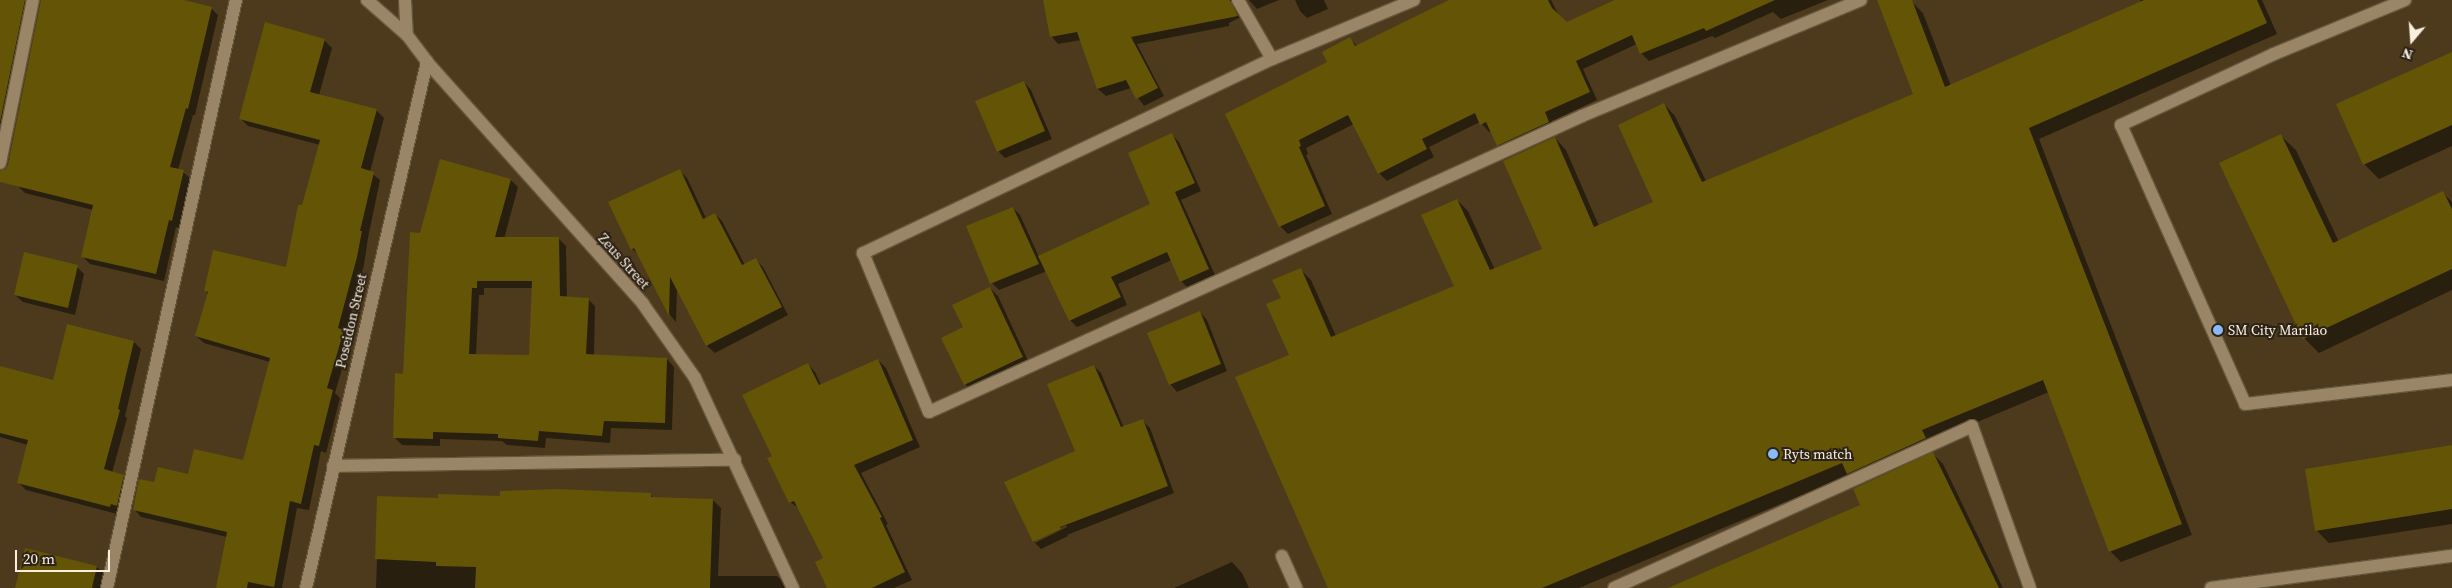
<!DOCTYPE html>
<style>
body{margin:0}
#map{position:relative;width:2452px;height:588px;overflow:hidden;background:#4d3a1d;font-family:"Source Serif 4",serif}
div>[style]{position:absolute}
.shadow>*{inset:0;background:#0007}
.building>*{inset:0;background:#635406}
.roads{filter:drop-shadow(1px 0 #66563c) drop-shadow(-1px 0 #66563c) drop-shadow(0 1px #66563c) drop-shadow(0 -1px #66563c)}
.service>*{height:12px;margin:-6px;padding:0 6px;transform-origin:6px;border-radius:6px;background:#9a8566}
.minor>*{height:12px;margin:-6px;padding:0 6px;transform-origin:6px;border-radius:6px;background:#9a8566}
.dots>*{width:14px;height:14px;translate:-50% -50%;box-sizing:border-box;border:2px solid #2c2316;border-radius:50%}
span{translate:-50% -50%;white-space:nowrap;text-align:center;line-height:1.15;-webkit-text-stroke:4px #2c2316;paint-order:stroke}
.street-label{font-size:14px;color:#faeede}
.poi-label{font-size:14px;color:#faeede}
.left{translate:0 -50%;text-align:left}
.north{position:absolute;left:2387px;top:15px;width:50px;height:50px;-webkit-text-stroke:4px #2c2316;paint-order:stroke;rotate:198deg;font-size:14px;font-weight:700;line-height:20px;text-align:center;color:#faeede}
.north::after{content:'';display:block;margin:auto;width:18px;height:22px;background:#faeede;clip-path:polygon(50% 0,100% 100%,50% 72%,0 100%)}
.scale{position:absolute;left:15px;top:550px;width:95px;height:22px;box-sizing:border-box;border:2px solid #faeede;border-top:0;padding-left:6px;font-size:15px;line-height:18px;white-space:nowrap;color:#faeede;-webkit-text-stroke:4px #2c2316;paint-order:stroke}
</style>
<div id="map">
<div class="shadow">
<i style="clip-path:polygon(0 0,39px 0,0 160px)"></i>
<i style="clip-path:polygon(42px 0,178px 0,211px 8px,218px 15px,195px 115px,193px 115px,178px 170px,183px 172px,191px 179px,179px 228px,176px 227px,164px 281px,90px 264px,83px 257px,93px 210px,25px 193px,18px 186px)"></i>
<i style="clip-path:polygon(1045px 0,1243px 0,1241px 17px,1229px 23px,1229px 26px,1137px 44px,1164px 96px,1144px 106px,1131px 88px,1106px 96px,1098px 89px,1081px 40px,1058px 44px,1051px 36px)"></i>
<i style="clip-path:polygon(1249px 0,1279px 0,1257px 9px)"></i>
<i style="clip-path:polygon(1295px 0,1324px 0,1328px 9px,1307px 18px,1300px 11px)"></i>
<i style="clip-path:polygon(1452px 0,1551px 0,1559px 16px,1567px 23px,1614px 0,1828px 0,1781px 19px,1773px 12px,1715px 38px,1712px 36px,1649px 61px,1641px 53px,1637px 44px,1583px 69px,1597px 100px,1552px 121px,1556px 130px,1506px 153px,1498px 145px,1492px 131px,1489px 132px,1480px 122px,1429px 147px,1434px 157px,1387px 181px,1379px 173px,1354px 124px,1306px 148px,1308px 154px,1306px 155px,1332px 214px,1288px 234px,1280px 226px,1227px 115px,1329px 62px,1349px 38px,1357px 46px)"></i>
<i style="clip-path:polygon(2140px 0,2262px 0,2277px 34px,2039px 139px,2192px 535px,2121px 562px,2110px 551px,2049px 392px,1932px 441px,1936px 449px,1859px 484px,1850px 475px,1579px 588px,1330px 588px,1282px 299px,1300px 269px,1311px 280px,1336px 336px,1455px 286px,1457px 200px,1468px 211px,1495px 270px,1543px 249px,1555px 138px,1566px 150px,1599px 226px,1655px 203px,1664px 104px,1675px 116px,1706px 181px,1914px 94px,1912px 2px,1923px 13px,1951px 86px,2141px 2px)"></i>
<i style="clip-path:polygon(324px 40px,332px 48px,319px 95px,376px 110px,384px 118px,370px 172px,380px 180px,368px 238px,364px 265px,346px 333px,351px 338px,335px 393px,340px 398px,326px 453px,321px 451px,309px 510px,297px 508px,282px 588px,217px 588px,227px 537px,141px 517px,134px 509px,155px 484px,244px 462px,270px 362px,204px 343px,196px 336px,208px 294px,205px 290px,287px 269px,320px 145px,248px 126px,241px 119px)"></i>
<i style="clip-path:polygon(2452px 54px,2452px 146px,2379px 179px,2364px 164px)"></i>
<i style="clip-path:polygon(1024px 82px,1031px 90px,1052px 139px,1005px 158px,998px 151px)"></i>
<i style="clip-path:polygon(1172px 135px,1179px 142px,1201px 191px,1181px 200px,1216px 277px,1189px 289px,1181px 281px,1172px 260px,1118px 284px,1127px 305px,1077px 327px,1070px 320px,1047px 271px,999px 290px,992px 283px,1013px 208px,1020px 215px,1039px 257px,1152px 205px)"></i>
<i style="clip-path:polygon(2281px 136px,2296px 150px,2339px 242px,2443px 193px,2452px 202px,2452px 290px,2319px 353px,2304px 338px)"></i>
<i style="clip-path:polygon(679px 170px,687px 178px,706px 218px,715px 214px,722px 221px,745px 265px,756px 260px,763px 267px,788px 315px,715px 353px,707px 346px,677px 287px,676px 322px,670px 315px,640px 256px,632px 249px)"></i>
<i style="clip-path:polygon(evenodd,511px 180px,518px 187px,504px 239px,559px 239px,566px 246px,567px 298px,588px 299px,595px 306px,594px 356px,667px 359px,674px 367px,672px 430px,611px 428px,610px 443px,546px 438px,545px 448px,507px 445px,502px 441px,440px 439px,440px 446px,402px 445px,394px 437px,404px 375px,421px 234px,511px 180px,484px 288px,533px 288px,530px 356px,476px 355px,479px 295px,484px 295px,484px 288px)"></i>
<i style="clip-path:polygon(77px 267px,84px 274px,75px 315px,23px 302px,15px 295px)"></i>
<i style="clip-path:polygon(990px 288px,998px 296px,1030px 365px,972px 392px,965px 384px,964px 328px)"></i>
<i style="clip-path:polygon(1200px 312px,1207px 320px,1227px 371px,1177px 392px,1170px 384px)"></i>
<i style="clip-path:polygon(134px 342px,141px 349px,125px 416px,127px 418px,112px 473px,123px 476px,130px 483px,117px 514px,26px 490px,19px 483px,28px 445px,0 437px,0 367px,54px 382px)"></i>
<i style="clip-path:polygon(878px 360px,886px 368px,920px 447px,861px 473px,888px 524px,886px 525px,912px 580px,894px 588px,829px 588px,825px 558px,800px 509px,790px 502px,774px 457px,808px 364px,815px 372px,821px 385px)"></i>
<i style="clip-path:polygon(evenodd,1094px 366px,1101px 373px,1124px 428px,1143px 421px,1150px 428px,1174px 493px,1067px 535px,1068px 536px,1041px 549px,1034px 542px,1005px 483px,1077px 452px,1094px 366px,1066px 525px,1067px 527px,1035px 543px,1035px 540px,1066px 525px)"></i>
<i style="clip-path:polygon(2452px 447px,2452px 524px,2329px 543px,2317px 531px)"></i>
<i style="clip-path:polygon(1933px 454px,1943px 464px,2003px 588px,1674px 588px,1861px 505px)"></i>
<i style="clip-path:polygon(651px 495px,654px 499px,713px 500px,721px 508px,718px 576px,777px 576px,785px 584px,785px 588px,376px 588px,379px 498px,439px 500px)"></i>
<i style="clip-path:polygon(26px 550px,97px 567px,104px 574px,101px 588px,17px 588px)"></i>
<i style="clip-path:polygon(1232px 562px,1242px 573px,1249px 588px,1174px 588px)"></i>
</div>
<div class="building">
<i style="clip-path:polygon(0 0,25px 0,0 122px)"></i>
<i style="clip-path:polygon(41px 0,184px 0,212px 7px,188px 109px,186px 108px,170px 167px,184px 170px,172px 221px,169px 220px,156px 274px,81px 257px,93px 205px,0 182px,0 171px,6px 169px,8px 165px)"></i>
<i style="clip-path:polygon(1043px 0,1230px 0,1238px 16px,1131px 37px,1158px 88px,1136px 99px,1126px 80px,1097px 89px,1077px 32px,1050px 37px)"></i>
<i style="clip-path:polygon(1449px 0,1548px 0,1552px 8px,1567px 22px,1614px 0,1775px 0,1706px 31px,1704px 28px,1640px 54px,1632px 35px,1576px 61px,1590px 92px,1545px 112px,1549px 122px,1497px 146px,1486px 122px,1480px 125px,1475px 113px,1422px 139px,1427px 149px,1378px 174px,1348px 115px,1299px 140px,1301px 146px,1299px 147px,1325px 206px,1279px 227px,1225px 114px,1327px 62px,1322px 52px,1350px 37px,1355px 46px)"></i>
<i style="clip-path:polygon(1877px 0,1912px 0,1945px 87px,2144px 0,2257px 0,2267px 23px,2029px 128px,2182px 524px,2109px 552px,2043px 380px,1922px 430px,1926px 438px,1847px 474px,1842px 463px,1542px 588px,1328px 588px,1235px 377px,1289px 355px,1266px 304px,1281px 298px,1272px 280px,1301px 268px,1331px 337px,1454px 286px,1421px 215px,1457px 199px,1490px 270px,1542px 249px,1503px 161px,1555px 137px,1594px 227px,1653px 202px,1618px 125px,1664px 103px,1702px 182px,1913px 94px)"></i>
<i style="clip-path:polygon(265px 22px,325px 39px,310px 92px,377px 109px,361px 168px,374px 172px,360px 231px,362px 231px,357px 257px,338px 328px,344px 330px,327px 388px,333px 390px,319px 446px,314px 445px,301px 504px,290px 501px,274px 587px,248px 582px,247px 588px,216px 588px,227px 532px,133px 510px,139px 479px,154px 482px,158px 467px,188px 474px,194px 449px,243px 460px,270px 358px,195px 336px,208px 292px,204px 291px,213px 250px,286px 267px,298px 205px,302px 205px,320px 140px,239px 119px)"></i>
<i style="clip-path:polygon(2452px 52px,2452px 125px,2363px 165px,2336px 104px)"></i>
<i style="clip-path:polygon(1024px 81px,1045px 131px,997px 152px,975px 101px)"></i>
<i style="clip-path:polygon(1172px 133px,1195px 183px,1175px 192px,1209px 269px,1180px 282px,1167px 252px,1111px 277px,1121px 297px,1069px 321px,1038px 256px,1150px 204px,1128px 153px)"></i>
<i style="clip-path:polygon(2281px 134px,2333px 243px,2443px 191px,2452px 209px,2452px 269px,2303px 339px,2219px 163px)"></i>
<i style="clip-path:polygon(evenodd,440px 159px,511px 179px,495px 237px,559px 237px,560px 296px,589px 298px,586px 354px,667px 358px,665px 423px,604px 421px,602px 436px,539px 431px,538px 441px,498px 438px,498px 434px,433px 432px,433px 439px,393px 438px,395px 373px,403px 374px,410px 232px,420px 233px,440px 159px,477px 281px,532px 281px,529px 355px,469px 354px,472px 288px,477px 288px,477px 281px)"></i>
<i style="clip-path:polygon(680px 169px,703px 219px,715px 213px,742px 265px,756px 258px,782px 307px,706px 346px,670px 277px,669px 316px,634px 248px,631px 250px,608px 202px)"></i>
<i style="clip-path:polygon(1013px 207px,1039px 264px,990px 284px,966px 226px)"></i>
<i style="clip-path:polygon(24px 252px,78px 265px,68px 308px,14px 295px)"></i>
<i style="clip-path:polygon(990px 287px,1023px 357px,964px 385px,941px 338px,963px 327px,952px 305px)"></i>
<i style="clip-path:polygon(1200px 311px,1221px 364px,1169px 385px,1147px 333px)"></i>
<i style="clip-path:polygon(67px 324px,134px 341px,118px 409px,120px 410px,104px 469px,124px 475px,117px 506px,111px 504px,110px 507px,17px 483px,28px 440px,0 433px,0 366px,53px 380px)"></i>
<i style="clip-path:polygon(878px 359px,913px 440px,854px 465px,882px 517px,880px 518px,905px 572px,872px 588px,827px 588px,815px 562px,823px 558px,794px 501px,789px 503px,767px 458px,772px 456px,742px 395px,808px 363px,819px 385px)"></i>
<i style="clip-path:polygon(1094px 365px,1121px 427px,1143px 419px,1168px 486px,1060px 527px,1061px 529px,1033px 542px,1004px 482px,1075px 451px,1047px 384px)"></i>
<i style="clip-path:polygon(2452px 445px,2452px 509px,2315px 531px,2305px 469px)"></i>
<i style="clip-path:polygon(1933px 452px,1999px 588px,1668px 588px,1860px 505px,1853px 489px)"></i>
<i style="clip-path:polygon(556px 489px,651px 493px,651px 497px,713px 499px,710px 588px,475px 588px,476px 567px,436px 566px,436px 562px,375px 559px,377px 496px,438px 498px,438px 494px,500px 496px,500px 491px)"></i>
<i style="clip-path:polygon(25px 548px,97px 566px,92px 588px,15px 588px)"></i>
</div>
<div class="roads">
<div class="service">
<i style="left:2405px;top:0;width:142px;rotate:157.6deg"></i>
<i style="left:2274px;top:54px;width:169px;rotate:155.1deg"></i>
<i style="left:2121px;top:125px;width:305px;rotate:66deg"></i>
<i style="left:2245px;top:404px;width:208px;rotate:-6.6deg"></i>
<i style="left:1282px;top:556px;width:35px;rotate:66deg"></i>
<i style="left:1614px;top:588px;width:393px;rotate:-24.3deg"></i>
<i style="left:1972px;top:426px;width:172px;rotate:70.3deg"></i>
<i style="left:2211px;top:588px;width:243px;rotate:-7.6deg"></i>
</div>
<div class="minor">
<i style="left:367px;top:0;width:53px;rotate:41.2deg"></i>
<i style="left:407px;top:35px;width:34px;rotate:53deg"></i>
<i style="left:427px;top:62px;width:324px;rotate:48.2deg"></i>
<i style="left:643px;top:304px;width:90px;rotate:54.9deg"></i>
<i style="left:695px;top:378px;width:232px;rotate:65deg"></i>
<i style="left:405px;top:0;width:35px;rotate:87deg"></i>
<i style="left:1238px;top:0;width:68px;rotate:60deg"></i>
<i style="left:1414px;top:0;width:154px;rotate:157.4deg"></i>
<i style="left:1272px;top:59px;width:453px;rotate:154.6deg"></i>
<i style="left:863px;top:253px;width:172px;rotate:67.5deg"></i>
<i style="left:929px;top:412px;width:717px;rotate:-24.38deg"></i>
<i style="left:1582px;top:116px;width:302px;rotate:-22.6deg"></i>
<i style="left:0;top:163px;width:166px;rotate:-78.6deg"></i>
<i style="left:333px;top:466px;width:402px;rotate:-0.9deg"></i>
<i style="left:107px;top:588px;width:602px;rotate:-77.63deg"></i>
<i style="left:306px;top:588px;width:540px;rotate:-77.05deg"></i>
</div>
</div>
<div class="dots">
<i style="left:2218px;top:330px;background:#89bafc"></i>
<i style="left:1773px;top:454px;background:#89bafc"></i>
</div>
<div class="street-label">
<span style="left:624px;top:261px;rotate:48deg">Zeus Street</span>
<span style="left:351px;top:321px;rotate:-77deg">Poseidon Street</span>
</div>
<div class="poi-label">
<span class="left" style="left:2228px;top:330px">SM City Marilao</span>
<span class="left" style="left:1783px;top:454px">Ryts match</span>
</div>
<div class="north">N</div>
<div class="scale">20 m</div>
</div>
